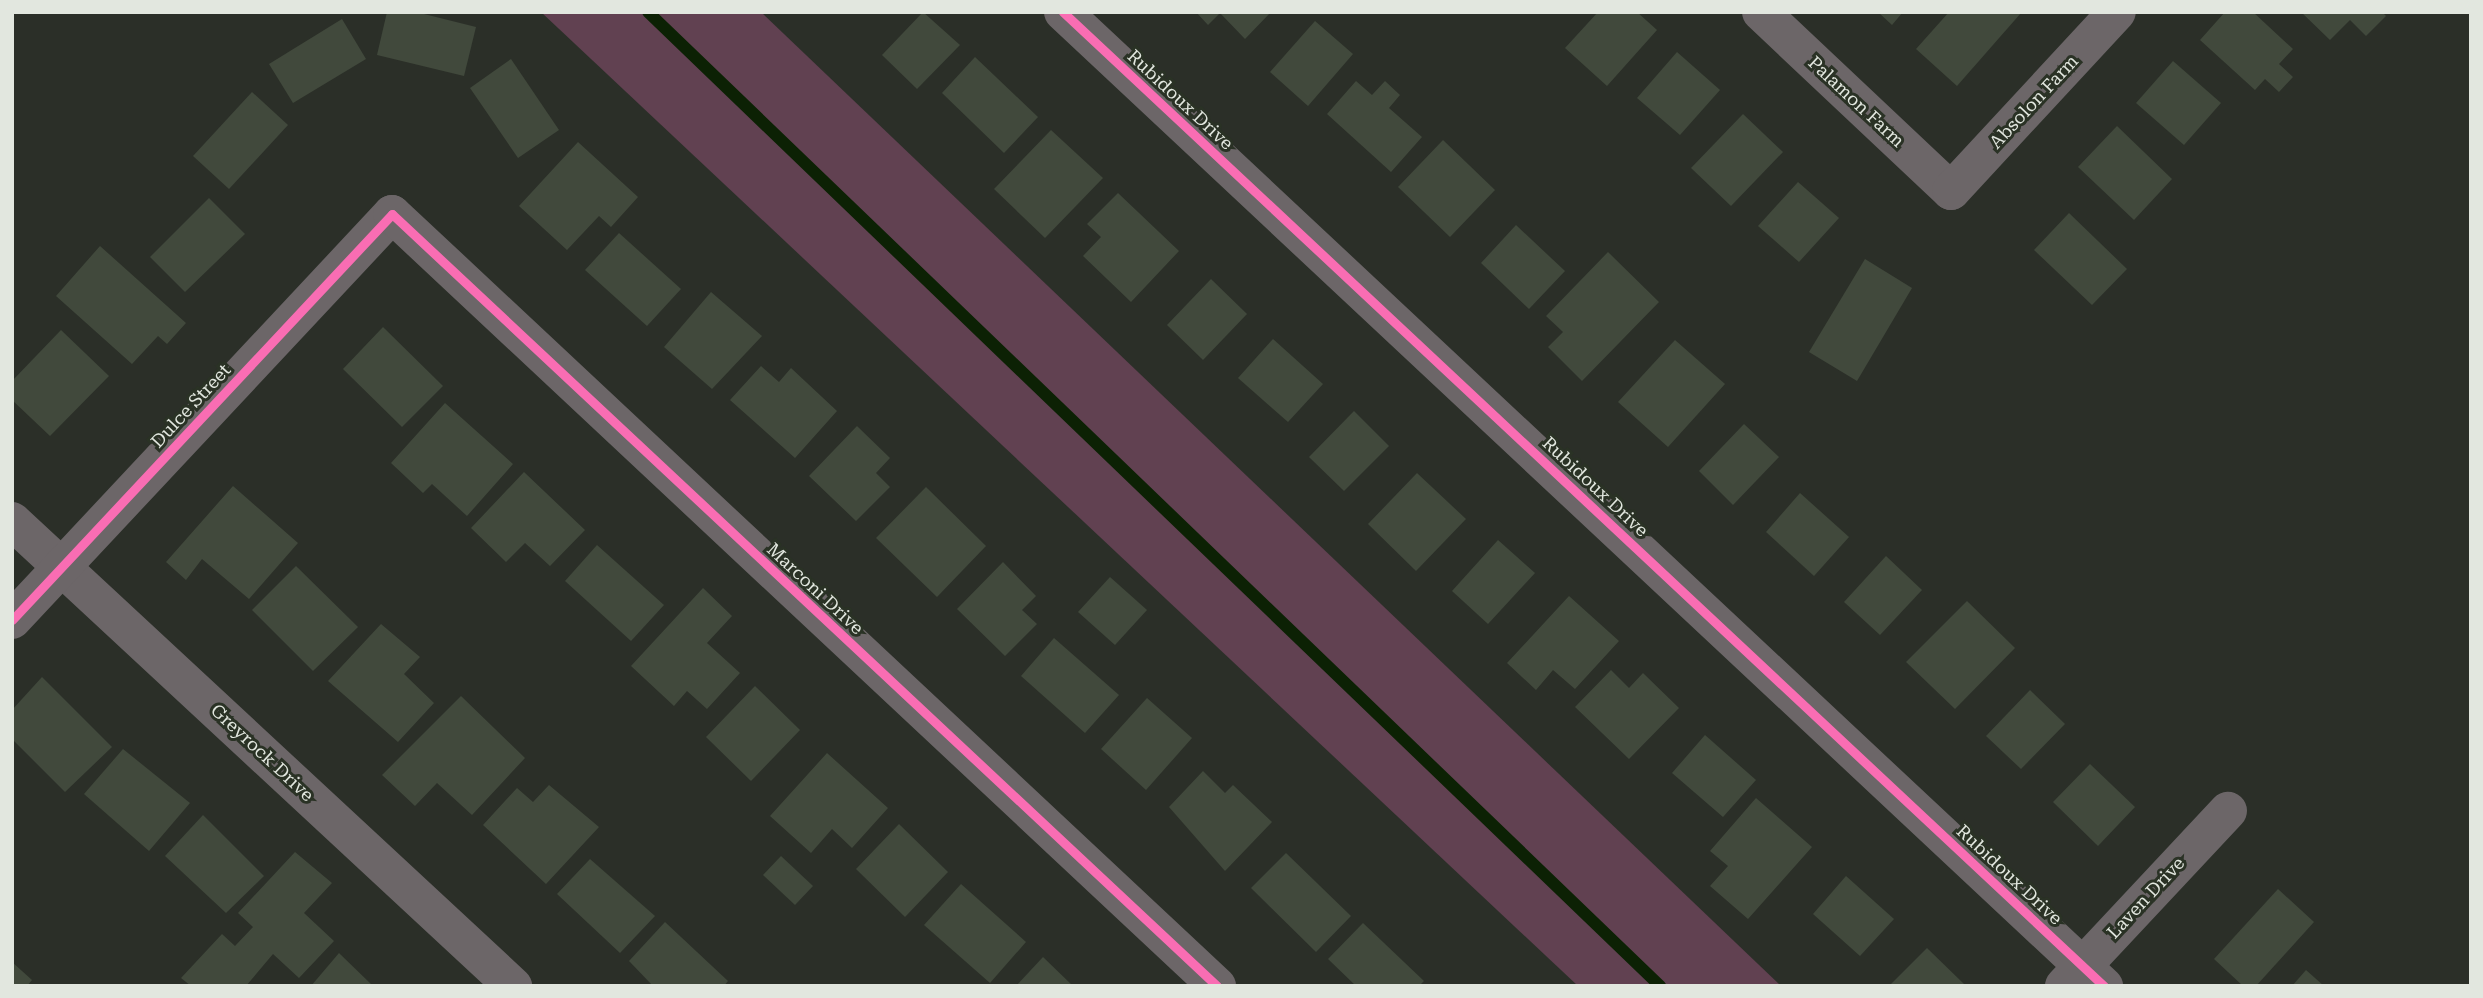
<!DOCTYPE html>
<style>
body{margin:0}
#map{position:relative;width:2483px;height:998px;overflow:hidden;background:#2b2f28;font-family:"Roboto Serif",serif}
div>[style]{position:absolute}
.green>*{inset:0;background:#614151}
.stream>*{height:12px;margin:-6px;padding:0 6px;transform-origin:6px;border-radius:6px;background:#0c2104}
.building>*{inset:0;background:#41493c}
.street>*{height:38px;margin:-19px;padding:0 19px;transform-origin:19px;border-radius:19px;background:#6c6668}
.cycleway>*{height:9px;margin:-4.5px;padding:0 4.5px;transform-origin:4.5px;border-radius:4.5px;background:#f96db3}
span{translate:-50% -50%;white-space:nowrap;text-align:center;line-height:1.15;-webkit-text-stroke:6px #2a3225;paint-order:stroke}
.street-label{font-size:18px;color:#e2e7df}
.frame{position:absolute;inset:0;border:14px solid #e2e7df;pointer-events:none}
</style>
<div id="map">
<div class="green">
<i style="clip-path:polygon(541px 12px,761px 12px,1781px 986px,1578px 986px)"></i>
</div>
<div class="stream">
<i style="left:648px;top:12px;width:1405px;rotate:43.9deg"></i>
</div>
<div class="building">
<i style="clip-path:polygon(387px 12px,416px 12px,476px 27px,464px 76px,377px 55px)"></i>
<i style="clip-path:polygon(923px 12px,960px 45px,917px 89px,882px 55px)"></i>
<i style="clip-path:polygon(1196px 12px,1271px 12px,1245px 39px,1220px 13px,1208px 25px)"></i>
<i style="clip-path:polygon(1598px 12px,1637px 12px,1657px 30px,1607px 86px,1565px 48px)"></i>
<i style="clip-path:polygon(1878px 12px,1903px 12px,1892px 25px)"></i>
<i style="clip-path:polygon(1949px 12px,2021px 13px,1957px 86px,1916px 49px)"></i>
<i style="clip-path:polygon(2225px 12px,2253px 12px,2293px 49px,2279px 64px,2293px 77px,2279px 92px,2265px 79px,2255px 90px,2200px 40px)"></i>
<i style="clip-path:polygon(2301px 12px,2382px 12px,2386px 16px,2366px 36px,2350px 20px,2330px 40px)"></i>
<i style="clip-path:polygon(342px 19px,366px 59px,293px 103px,269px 64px)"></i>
<i style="clip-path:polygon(1315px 21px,1353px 54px,1308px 106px,1270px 72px)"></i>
<i style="clip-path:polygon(1677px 52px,1720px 90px,1680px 135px,1637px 98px)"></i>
<i style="clip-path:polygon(975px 57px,1038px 117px,1004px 153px,942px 93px)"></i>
<i style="clip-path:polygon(511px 59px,559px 130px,518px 158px,470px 88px)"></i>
<i style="clip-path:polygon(2173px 61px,2221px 103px,2184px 145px,2136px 103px)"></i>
<i style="clip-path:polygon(1356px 81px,1372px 95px,1385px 81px,1400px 95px,1389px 108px,1422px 137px,1391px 172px,1327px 114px)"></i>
<i style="clip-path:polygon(252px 92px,288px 125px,229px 189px,193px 156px)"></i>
<i style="clip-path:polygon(1743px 114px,1783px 152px,1731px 206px,1691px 168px)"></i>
<i style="clip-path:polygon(2117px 126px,2172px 179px,2134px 220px,2078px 167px)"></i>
<i style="clip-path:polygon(1051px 130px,1103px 178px,1045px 238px,994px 189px)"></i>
<i style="clip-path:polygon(1443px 140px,1495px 190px,1450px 237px,1398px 187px)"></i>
<i style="clip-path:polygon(578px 142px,638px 197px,611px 227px,599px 216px,567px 250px,519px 206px)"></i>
<i style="clip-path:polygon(1798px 182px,1839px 218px,1799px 262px,1758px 226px)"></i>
<i style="clip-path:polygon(1118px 193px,1179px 251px,1131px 302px,1083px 256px,1101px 237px,1087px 224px)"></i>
<i style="clip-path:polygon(209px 198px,245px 234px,185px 292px,150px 257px)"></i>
<i style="clip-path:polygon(2069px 213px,2127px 269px,2092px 305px,2034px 250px)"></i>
<i style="clip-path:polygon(1516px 225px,1565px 271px,1529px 309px,1481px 263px)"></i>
<i style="clip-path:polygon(619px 233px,681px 289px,647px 326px,585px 270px)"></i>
<i style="clip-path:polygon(100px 246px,186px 323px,167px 344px,158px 336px,132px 364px,56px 296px)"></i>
<i style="clip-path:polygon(1608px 252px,1659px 302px,1582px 381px,1548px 347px,1563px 332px,1546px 316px)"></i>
<i style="clip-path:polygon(1865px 259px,1912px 288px,1857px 381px,1809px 352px)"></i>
<i style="clip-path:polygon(1211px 279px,1247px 314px,1203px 360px,1167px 325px)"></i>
<i style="clip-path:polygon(711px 292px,762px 336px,712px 389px,664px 347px)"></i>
<i style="clip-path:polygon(383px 327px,443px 386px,402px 427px,343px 369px)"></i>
<i style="clip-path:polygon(61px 330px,109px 376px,50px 436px,12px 400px,12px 381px)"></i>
<i style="clip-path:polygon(1273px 339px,1323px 384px,1288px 422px,1238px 378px)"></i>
<i style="clip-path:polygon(1675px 340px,1725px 384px,1668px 447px,1618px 402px)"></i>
<i style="clip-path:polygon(761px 366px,779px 382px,791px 368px,837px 411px,795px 458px,730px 400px)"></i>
<i style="clip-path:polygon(445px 403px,513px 464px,467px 516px,432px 484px,423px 493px,391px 463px)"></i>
<i style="clip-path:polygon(1354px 411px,1389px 446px,1344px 491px,1309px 457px)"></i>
<i style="clip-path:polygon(1744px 424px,1779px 457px,1733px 505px,1699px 471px)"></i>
<i style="clip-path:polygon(857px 426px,890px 458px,876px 473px,890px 487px,856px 521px,809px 476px)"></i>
<i style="clip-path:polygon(524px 472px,585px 530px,550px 566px,525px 543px,506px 562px,471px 528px)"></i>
<i style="clip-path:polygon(1417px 473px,1466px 519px,1416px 571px,1368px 524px)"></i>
<i style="clip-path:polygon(233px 486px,298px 543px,249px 599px,202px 559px,186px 580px,166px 562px)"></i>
<i style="clip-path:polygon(926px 487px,986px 546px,937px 597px,876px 538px)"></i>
<i style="clip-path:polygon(1800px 493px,1849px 537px,1814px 576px,1766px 532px)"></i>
<i style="clip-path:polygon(1498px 540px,1535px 573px,1488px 624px,1452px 591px)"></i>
<i style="clip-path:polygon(597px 545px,664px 605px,631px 641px,565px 581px)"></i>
<i style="clip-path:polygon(1886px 556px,1922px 590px,1880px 635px,1844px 602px)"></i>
<i style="clip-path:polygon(1003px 562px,1036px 596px,1022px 610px,1037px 624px,1005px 656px,957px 609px)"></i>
<i style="clip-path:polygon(296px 566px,358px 627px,313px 671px,252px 610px)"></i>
<i style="clip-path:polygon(1110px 577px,1147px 610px,1115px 645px,1078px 612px)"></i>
<i style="clip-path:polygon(703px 588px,732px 616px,707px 643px,740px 673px,707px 709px,687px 691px,674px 706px,631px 666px)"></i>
<i style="clip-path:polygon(1569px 596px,1619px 641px,1575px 689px,1553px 670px,1536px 690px,1507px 663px)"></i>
<i style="clip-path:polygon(1967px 601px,2015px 648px,1955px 709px,1906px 662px)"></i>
<i style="clip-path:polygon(381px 624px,420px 657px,404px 674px,434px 703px,398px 742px,328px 681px)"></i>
<i style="clip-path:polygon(1054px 638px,1119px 695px,1085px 733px,1021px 676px)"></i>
<i style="clip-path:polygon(1611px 670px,1629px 688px,1643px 673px,1679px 708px,1629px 759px,1575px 707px)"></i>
<i style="clip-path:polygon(42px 677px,112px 747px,65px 792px,12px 739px,12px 710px)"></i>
<i style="clip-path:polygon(755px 686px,800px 730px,751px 781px,706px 737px)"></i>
<i style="clip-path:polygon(2030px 690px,2065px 724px,2021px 769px,1986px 736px)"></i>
<i style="clip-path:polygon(461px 696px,525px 758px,472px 815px,437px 783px,415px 806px,382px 775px)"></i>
<i style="clip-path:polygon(1147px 698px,1192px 738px,1146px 790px,1101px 749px)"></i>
<i style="clip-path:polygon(1705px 735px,1756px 780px,1723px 817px,1672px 773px)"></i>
<i style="clip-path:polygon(123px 749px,190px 803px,149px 851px,84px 794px)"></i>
<i style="clip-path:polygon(827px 753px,888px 808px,852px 848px,832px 829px,811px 853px,770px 816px)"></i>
<i style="clip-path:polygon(2090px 764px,2135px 807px,2098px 846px,2053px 802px)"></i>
<i style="clip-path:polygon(1203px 771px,1225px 793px,1233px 785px,1272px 822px,1225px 871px,1169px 807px)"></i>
<i style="clip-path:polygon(549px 785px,599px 827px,546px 884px,483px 825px,517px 788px,533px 802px)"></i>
<i style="clip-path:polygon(1756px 798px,1812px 847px,1748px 919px,1710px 886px,1728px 866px,1710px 851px)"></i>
<i style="clip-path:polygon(203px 815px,264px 876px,226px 913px,165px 856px)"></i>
<i style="clip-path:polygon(899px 824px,948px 872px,905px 917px,856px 869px)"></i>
<i style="clip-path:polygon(295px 852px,332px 883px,304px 913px,334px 941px,299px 978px,273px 954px,246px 986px,191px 986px,181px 978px,222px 934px,235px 946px,253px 927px,238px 913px)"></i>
<i style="clip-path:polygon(1286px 853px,1351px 916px,1316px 952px,1251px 888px)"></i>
<i style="clip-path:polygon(781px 856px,813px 886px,795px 905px,763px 875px)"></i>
<i style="clip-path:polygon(590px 859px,655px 916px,620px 953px,557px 894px)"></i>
<i style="clip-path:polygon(1846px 876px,1894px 919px,1860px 956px,1813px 914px)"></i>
<i style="clip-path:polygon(961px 884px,1026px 942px,990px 983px,924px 925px)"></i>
<i style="clip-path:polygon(2278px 889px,2314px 922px,2256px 986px,2243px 986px,2214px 959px)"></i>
<i style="clip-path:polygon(665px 922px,728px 981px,724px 986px,653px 986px,629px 961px)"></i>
<i style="clip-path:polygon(1363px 923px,1424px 981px,1419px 986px,1356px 986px,1328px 959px)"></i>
<i style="clip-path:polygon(1927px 948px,1964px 984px,1889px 986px)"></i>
<i style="clip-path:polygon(339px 953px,373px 986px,311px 986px)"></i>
<i style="clip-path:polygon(1043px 957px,1073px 986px,1016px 986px)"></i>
<i style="clip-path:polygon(12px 962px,32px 980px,27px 986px,12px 986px)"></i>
<i style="clip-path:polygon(2306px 970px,2324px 986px,2292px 986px)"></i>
</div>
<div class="street">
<i style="left:1063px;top:12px;width:1426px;rotate:43.1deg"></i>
<i style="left:1761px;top:12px;width:261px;rotate:43.3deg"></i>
<i style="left:1951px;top:191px;width:244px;rotate:-47.2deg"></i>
<i style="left:12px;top:521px;width:684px;rotate:42.87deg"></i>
<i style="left:12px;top:620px;width:556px;rotate:-46.89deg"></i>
<i style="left:392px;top:214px;width:1130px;rotate:43.1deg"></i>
<i style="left:2064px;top:986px;width:240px;rotate:-46.9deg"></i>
</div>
<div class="cycleway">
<i style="left:1063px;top:12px;width:1426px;rotate:43.1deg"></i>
<i style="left:12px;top:620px;width:556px;rotate:-46.89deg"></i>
<i style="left:392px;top:214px;width:1130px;rotate:43.1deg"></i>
</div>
<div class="street-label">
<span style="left:1180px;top:100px;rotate:43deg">Rubidoux Drive</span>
<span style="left:1856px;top:102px;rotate:43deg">Palamon Farm</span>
<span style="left:2034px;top:102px;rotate:-47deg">Absolon Farm</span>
<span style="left:191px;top:406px;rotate:-47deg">Dulce Street</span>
<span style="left:1595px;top:487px;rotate:43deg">Rubidoux Drive</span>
<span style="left:815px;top:589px;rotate:43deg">Marconi Drive</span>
<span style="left:262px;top:753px;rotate:43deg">Greyrock Drive</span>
<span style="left:2009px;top:875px;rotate:43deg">Rubidoux Drive</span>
<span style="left:2146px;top:898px;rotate:-47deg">Laven Drive</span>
</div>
<div class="frame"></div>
</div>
